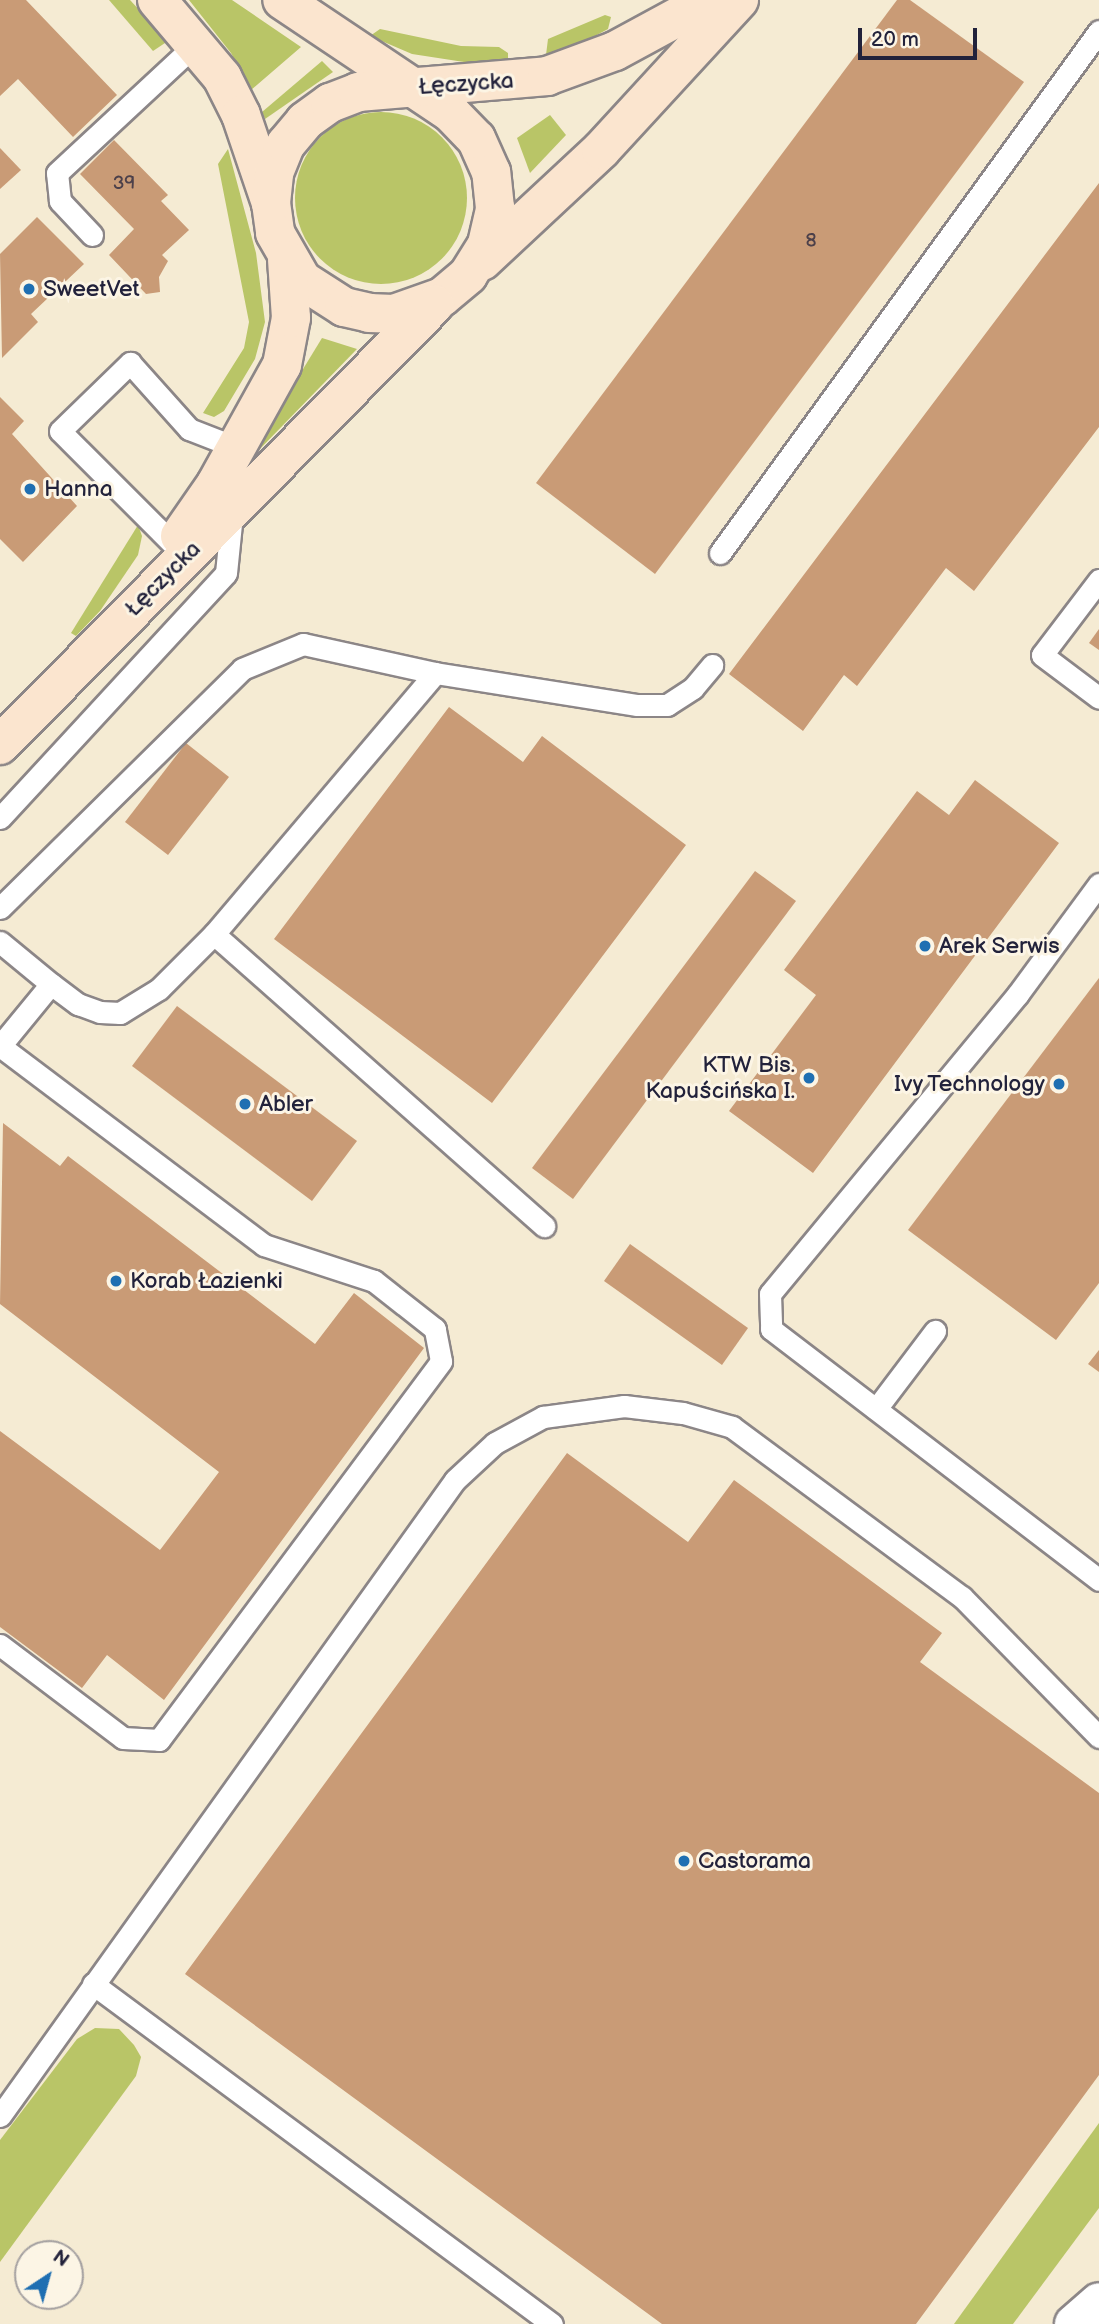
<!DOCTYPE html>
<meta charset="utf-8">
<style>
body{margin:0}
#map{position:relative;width:1099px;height:2324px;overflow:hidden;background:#f5ebd3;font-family:"Balsamiq Sans",sans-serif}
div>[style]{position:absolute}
.green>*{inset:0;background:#b9c567}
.round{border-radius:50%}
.building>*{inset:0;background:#c99b76}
.roads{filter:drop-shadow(2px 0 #8c8687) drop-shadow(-2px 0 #8c8687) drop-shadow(0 2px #8c8687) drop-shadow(0 -2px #8c8687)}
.lane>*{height:21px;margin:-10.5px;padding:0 10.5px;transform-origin:10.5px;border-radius:10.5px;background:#fff}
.street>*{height:38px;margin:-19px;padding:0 19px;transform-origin:19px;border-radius:19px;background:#fff}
.secondary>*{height:38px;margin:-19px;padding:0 19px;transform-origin:19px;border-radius:19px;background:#fbe5cf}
.dots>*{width:19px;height:19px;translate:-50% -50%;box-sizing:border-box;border:4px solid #fcf5e5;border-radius:50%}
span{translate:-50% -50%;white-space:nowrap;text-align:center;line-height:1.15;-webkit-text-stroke:6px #fcf5e5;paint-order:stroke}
.number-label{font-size:19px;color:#4c404a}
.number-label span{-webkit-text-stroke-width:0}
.street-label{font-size:23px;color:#22223b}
.poi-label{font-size:23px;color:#22223b}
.left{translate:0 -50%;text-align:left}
.right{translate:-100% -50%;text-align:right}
.north{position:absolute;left:14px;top:2240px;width:70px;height:70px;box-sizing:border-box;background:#fcf5e5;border:2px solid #a5a1a1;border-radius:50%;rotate:36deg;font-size:19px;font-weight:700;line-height:28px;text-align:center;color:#22223b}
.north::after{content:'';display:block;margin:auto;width:24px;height:32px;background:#1f6fb2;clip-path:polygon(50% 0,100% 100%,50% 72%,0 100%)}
.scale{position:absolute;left:858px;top:28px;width:119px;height:32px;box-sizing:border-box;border:4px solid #22223b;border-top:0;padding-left:9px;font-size:21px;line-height:24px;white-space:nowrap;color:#22223b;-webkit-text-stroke:5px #fcf5e5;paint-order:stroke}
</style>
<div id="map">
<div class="green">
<i style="clip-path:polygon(109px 0,130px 0,168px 41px,153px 51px)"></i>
<i style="clip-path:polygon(189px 0,232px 0,301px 47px,251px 90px,231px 53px)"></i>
<i style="clip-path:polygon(605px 15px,611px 17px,608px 29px,578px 45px,546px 55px,548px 39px)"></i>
<i style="clip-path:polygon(380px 29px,461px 46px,499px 47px,508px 53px,508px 62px,464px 62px,412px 54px,370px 36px)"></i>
<i style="clip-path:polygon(322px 61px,333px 72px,265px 119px,262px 112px)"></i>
<i class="round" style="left:295px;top:112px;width:172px;height:172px"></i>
<i style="clip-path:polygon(550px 115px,566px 135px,530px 173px,517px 138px)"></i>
<i style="clip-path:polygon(228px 149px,256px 253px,265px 322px,255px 359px,224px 411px,214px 417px,203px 413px,244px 348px,249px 322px,218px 164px)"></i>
<i style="clip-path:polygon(322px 338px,357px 349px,255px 454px,253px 451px)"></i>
<i style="clip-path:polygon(138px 525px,142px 536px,138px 555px,100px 611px,76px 636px,71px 633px)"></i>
<i style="clip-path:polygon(95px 2028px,119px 2029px,134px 2045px,141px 2057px,136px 2076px,0 2262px,0 2140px,77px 2039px)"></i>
<i style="clip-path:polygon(1099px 2123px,1099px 2208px,1013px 2324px,954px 2324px)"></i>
</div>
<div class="building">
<i style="clip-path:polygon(0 0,26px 0,117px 95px,73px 137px,18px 79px,0 96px)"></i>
<i style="clip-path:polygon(897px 0,910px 0,1024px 82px,655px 574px,536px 483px)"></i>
<i style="clip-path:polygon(114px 140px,168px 195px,161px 201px,189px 230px,162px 255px,168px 261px,159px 277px,160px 292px,146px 294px,109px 255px,134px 229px,80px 174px)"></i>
<i style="clip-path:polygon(0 148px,21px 170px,0 189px)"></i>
<i style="clip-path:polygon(1099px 183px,1099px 427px,974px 591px,946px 568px,857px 686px,844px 675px,803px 731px,729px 674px)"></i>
<i style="clip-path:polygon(37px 217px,84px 264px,31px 314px,38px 322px,2px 358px,0 254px)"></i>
<i style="clip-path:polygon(0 397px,24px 421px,12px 434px,77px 506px,23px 562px,0 539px)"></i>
<i style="clip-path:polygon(1099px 629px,1099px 650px,1089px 643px)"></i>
<i style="clip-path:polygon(449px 707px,523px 762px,542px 736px,686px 845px,492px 1103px,274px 939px)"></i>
<i style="clip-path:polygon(186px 743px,229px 777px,168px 855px,125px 822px)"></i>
<i style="clip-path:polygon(975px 780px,1059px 843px,813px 1173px,729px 1111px,816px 995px,784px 970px,917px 791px,949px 815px)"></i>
<i style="clip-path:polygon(755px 871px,796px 901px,573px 1199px,532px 1168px)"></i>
<i style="clip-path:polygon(1099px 978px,1099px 1283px,1056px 1340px,908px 1230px)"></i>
<i style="clip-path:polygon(177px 1006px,357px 1141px,312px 1201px,132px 1066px)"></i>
<i style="clip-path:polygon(3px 1123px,60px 1166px,68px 1156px,315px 1344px,354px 1293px,424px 1348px,164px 1700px,107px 1655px,82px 1688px,0 1627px,0 1431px,160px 1550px,219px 1472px,0 1304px)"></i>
<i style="clip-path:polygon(630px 1244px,748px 1328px,722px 1365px,604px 1281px)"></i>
<i style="clip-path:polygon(1099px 1350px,1099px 1372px,1088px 1364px)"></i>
<i style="clip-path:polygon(567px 1453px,688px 1542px,734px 1480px,942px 1633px,920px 1662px,1099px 1793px,1099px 2075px,916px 2324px,662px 2324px,185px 1974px)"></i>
</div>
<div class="roads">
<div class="lane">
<i style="left:92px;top:235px;width:47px;rotate:-133.3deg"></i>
<i style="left:60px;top:201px;width:28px;rotate:-96deg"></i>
<i style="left:57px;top:173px;width:190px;rotate:-42.9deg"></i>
<i style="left:174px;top:545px;width:161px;rotate:-135deg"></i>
<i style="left:60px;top:431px;width:98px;rotate:-44.2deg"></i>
<i style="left:130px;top:363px;width:89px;rotate:48.2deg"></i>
<i style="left:189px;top:429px;width:53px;rotate:21.2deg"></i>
<i style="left:720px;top:553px;width:645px;rotate:-54.02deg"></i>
<i style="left:1099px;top:580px;width:94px;rotate:127.2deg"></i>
<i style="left:1042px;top:655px;width:71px;rotate:37deg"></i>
<i style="left:0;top:818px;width:333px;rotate:-47.3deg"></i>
<i style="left:226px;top:573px;width:59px;rotate:-84.2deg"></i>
<i style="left:1099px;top:884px;width:137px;rotate:126.4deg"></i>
<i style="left:1018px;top:994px;width:389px;rotate:129.6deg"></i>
<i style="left:770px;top:1294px;width:35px;rotate:88deg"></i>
<i style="left:771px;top:1329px;width:413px;rotate:37.4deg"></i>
<i style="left:0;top:908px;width:340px;rotate:-44.6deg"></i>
<i style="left:242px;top:669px;width:66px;rotate:-22.3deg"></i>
<i style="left:303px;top:644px;width:135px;rotate:12.4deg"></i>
<i style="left:214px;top:934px;width:441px;rotate:41.5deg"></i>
<i style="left:0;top:942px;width:66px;rotate:39.5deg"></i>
<i style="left:876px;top:1409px;width:98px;rotate:-52.9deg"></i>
<i style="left:0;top:1645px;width:154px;rotate:37.1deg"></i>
<i style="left:123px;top:1738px;width:36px;rotate:3deg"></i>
<i style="left:159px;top:1740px;width:472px;rotate:-53.3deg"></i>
<i style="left:441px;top:1361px;width:33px;rotate:-101deg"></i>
<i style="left:435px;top:1329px;width:78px;rotate:-141.8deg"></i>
<i style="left:374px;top:1281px;width:116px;rotate:-161.9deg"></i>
<i style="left:264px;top:1245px;width:331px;rotate:-143deg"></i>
<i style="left:0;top:1046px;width:80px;rotate:-50.6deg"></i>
<i style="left:51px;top:984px;width:34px;rotate:37deg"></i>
<i style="left:78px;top:1004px;width:23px;rotate:20deg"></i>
<i style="left:100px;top:1012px;width:20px;rotate:3deg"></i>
<i style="left:120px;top:1013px;width:46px;rotate:-31.6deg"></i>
<i style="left:159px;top:989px;width:78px;rotate:-45deg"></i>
<i style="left:214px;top:934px;width:342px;rotate:-49.7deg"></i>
<i style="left:435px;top:673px;width:205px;rotate:9deg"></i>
<i style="left:637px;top:705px;width:30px"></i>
<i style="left:667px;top:705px;width:31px;rotate:-33deg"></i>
<i style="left:693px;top:688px;width:30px;rotate:-50deg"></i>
<i style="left:93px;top:1984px;width:571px;rotate:36.53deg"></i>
<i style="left:0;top:2116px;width:782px;rotate:-54.42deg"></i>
<i style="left:455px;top:1480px;width:54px;rotate:-42.8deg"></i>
<i style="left:495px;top:1443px;width:55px;rotate:-28.4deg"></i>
<i style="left:543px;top:1417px;width:82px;rotate:-7.7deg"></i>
<i style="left:624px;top:1406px;width:59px;rotate:6.8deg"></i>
<i style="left:683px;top:1413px;width:51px;rotate:15.9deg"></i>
<i style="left:732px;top:1427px;width:286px;rotate:36.5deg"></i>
<i style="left:962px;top:1597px;width:196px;rotate:45.6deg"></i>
</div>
<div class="street">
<i style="left:1074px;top:2324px;width:33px;rotate:-41deg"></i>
</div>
<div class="secondary">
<i style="left:157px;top:0;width:101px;rotate:49.8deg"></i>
<i style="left:222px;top:77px;width:42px;rotate:63.4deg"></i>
<i style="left:241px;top:115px;width:93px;rotate:71.2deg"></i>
<i style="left:271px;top:203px;width:30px;rotate:82deg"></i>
<i style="left:275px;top:233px;width:54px;rotate:60.1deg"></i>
<i style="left:302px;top:280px;width:50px;rotate:32.7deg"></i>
<i style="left:344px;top:307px;width:26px;rotate:13deg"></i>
<i style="left:369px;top:313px;width:25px;rotate:2deg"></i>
<i style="left:394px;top:314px;width:51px;rotate:-19.5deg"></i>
<i style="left:442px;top:297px;width:34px;rotate:-40deg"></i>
<i style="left:468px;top:275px;width:36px;rotate:-58deg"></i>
<i style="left:487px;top:244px;width:37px;rotate:-77deg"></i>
<i style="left:495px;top:208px;width:36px;rotate:-96deg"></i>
<i style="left:491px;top:172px;width:36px;rotate:-114deg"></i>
<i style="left:476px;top:139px;width:36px;rotate:-134deg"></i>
<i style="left:451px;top:113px;width:203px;rotate:-146.2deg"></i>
<i style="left:271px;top:203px;width:30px;rotate:-84deg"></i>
<i style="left:274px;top:173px;width:31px;rotate:-68deg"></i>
<i style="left:286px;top:144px;width:30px;rotate:-50deg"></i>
<i style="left:305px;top:121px;width:31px;rotate:-36deg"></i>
<i style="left:330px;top:103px;width:30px;rotate:-21deg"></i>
<i style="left:358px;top:92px;width:190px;rotate:-4.8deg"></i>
<i style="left:547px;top:76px;width:72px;rotate:-20.2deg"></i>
<i style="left:615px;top:51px;width:107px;rotate:-28.5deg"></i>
<i style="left:482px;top:261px;width:163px;rotate:-43deg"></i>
<i style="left:601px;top:150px;width:204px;rotate:-47.4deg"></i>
<i style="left:180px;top:536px;width:63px;rotate:-55.3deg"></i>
<i style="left:216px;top:484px;width:136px;rotate:-61deg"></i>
<i style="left:282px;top:365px;width:48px;rotate:-79.2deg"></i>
<i style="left:291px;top:318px;width:58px;rotate:-93.9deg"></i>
<i style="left:0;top:745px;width:619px;rotate:-45.39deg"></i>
</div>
</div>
<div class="dots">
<i style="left:29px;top:289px;background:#1f6fb2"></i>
<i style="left:30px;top:489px;background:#1f6fb2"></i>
<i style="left:925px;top:946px;background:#1f6fb2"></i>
<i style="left:809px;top:1078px;background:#1f6fb2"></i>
<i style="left:1059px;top:1084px;background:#1f6fb2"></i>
<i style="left:245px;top:1104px;background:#1f6fb2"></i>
<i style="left:116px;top:1281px;background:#1f6fb2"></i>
<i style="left:684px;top:1861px;background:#1f6fb2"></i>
</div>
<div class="number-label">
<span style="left:124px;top:184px">39</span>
<span style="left:811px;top:241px">8</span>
</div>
<div class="street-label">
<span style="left:466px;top:84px;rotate:-4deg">Łęczycka</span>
<span style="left:163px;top:579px;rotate:-45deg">Łęczycka</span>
</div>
<div class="poi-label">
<span class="left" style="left:43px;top:289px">SweetVet</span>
<span class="left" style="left:44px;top:489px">Hanna</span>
<span class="left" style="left:939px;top:946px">Arek Serwis</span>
<span class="right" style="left:795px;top:1078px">KTW Bis.<br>Kapuścińska I.</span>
<span class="right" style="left:1045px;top:1084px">Ivy Technology</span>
<span class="left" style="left:259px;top:1104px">Abler</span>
<span class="left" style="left:130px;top:1281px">Korab Łazienki</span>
<span class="left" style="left:698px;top:1861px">Castorama</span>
</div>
<div class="north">N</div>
<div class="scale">20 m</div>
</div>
